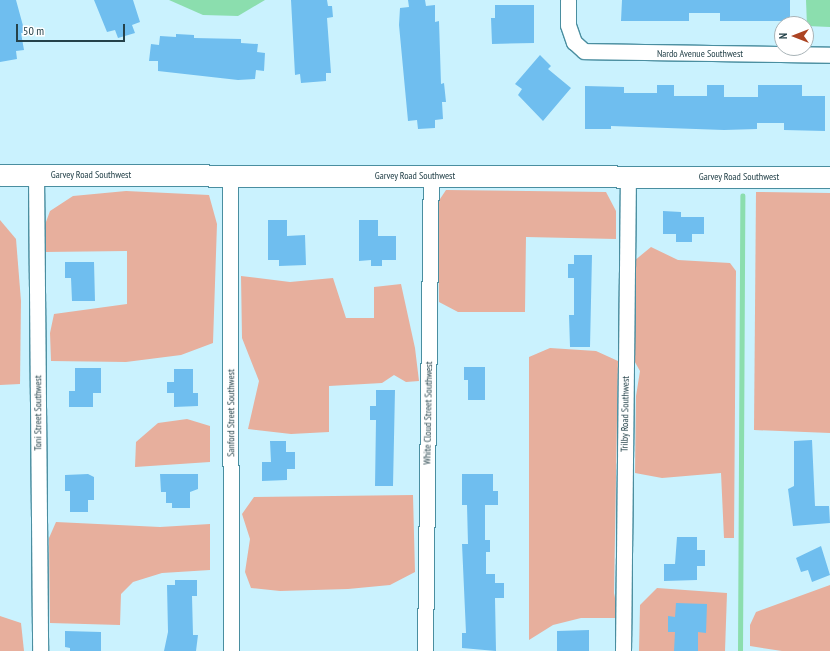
<!DOCTYPE html>
<style>
body{margin:0}
#map{position:relative;width:830px;height:651px;overflow:hidden;background:#caf2fe;font-family:"PT Sans Narrow",sans-serif}
div>[style]{position:absolute}
.green>*{inset:0;background:#e7af9d}
.water>*{inset:0;background:#8bdeae}
.stream>*{height:4.5px;margin:-2.25px;padding:0 2.25px;transform-origin:2.25px;border-radius:2.25px;background:#8bdeae}
.building>*{inset:0;background:#6fbeef}
.roads{filter:drop-shadow(1px 0 #4a8ea0) drop-shadow(-1px 0 #4a8ea0) drop-shadow(0 1px #4a8ea0) drop-shadow(0 -1px #4a8ea0)}
.street>*{height:15px;margin:-7.5px;padding:0 7.5px;transform-origin:7.5px;border-radius:7.5px;background:#fff}
.secondary>*{height:21px;margin:-10.5px;padding:0 10.5px;transform-origin:10.5px;border-radius:10.5px;background:#fff}
span{translate:-50% -50%;white-space:nowrap;text-align:center;line-height:1.15;-webkit-text-stroke:4px #fff;paint-order:stroke}
.street-label{font-size:10px;color:#25424a}
.north{position:absolute;left:774px;top:16px;width:40px;height:40px;box-sizing:border-box;background:#fff;border:1px solid #a8b3b7;border-radius:50%;rotate:270deg;font-size:11px;font-weight:700;line-height:16px;text-align:center;color:#25424a}
.north::after{content:'';display:block;margin:auto;width:14px;height:18px;background:#ac4423;clip-path:polygon(50% 0,100% 100%,50% 72%,0 100%)}
.scale{position:absolute;left:16px;top:24px;width:109px;height:18px;box-sizing:border-box;border:2px solid #25424a;border-top:0;padding-left:5px;font-size:12px;line-height:14px;white-space:nowrap;color:#25424a;-webkit-text-stroke:3px #fff;paint-order:stroke}
</style>
<div id="map">
<div class="green">
<i style="clip-path:polygon(446px 190px,606px 192px,616px 211px,616px 239px,526px 237px,525px 312px,458px 312px,439px 302px,438px 202px)"></i>
<i style="clip-path:polygon(126px 191px,209px 195px,217px 224px,213px 343px,181px 355px,126px 362px,51px 361px,50px 333px,54px 314px,127px 304px,127px 251px,45px 252px,43px 230px,50px 211px,73px 196px)"></i>
<i style="clip-path:polygon(756px 192px,830px 193px,830px 433px,754px 430px)"></i>
<i style="clip-path:polygon(0 220px,16px 239px,21px 301px,20px 384px,0 385px)"></i>
<i style="clip-path:polygon(651px 247px,678px 260px,730px 263px,736px 271px,734px 538px,724px 538px,721px 473px,662px 478px,635px 473px,636px 396px,640px 371px,632px 357px,634px 261px)"></i>
<i style="clip-path:polygon(241px 276px,290px 282px,333px 278px,346px 318px,374px 318px,374px 287px,401px 284px,415px 348px,419px 381px,406px 382px,394px 375px,382px 383px,329px 386px,329px 432px,291px 434px,248px 429px,259px 381px,242px 338px)"></i>
<i style="clip-path:polygon(550px 348px,596px 351px,618px 361px,614px 593px,619px 618px,581px 618px,553px 625px,529px 640px,529px 357px)"></i>
<i style="clip-path:polygon(187px 419px,210px 426px,210px 462px,135px 467px,136px 442px,158px 423px)"></i>
<i style="clip-path:polygon(413px 495px,415px 572px,390px 585px,348px 589px,280px 591px,251px 588px,245px 572px,250px 539px,242px 514px,254px 497px)"></i>
<i style="clip-path:polygon(56px 522px,160px 527px,210px 524px,210px 570px,162px 573px,133px 582px,121px 594px,120px 625px,50px 623px,49px 538px)"></i>
<i style="clip-path:polygon(830px 585px,830px 651px,782px 651px,750px 646px,750px 625px,756px 612px)"></i>
<i style="clip-path:polygon(657px 588px,727px 593px,725px 651px,639px 651px,640px 605px)"></i>
<i style="clip-path:polygon(0 616px,21px 623px,24px 651px,0 651px)"></i>
</div>
<div class="water">
<i style="clip-path:polygon(169px 0,265px 0,238px 16px,203px 15px)"></i>
<i style="clip-path:polygon(806px 0,830px 0,830px 27px,807px 26px)"></i>
</div>
<div class="stream">
<i style="left:740px;top:651px;width:455px;rotate:-89.7deg"></i>
</div>
<div class="building">
<i style="clip-path:polygon(0 0,16px 0,25px 33px,21px 33px,24px 50px,16px 51px,17px 59px,0 62px)"></i>
<i style="clip-path:polygon(94px 0,133px 0,140px 22px,132px 25px,135px 33px,118px 38px,115px 30px,107px 32px)"></i>
<i style="clip-path:polygon(291px 0,327px 0,328px 6px,332px 6px,333px 17px,327px 18px,331px 73px,326px 73px,326px 81px,301px 83px,300px 74px,295px 75px)"></i>
<i style="clip-path:polygon(408px 0,425px 0,426px 6px,435px 5px,435px 22px,439px 21px,441px 84px,444px 83px,446px 102px,442px 102px,443px 119px,435px 120px,435px 128px,418px 129px,417px 120px,408px 121px,399px 25px,400px 8px,409px 7px)"></i>
<i style="clip-path:polygon(622px 0,790px 0,790px 21px,720px 21px,720px 13px,689px 13px,689px 21px,621px 21px)"></i>
<i style="clip-path:polygon(495px 5px,534px 5px,534px 43px,492px 44px,491px 18px,495px 18px)"></i>
<i style="clip-path:polygon(176px 34px,194px 35px,194px 38px,241px 39px,241px 43px,258px 44px,257px 52px,265px 53px,264px 71px,256px 70px,255px 79px,238px 80px,158px 71px,158px 61px,149px 61px,151px 44px,159px 45px,160px 36px,176px 37px)"></i>
<i style="clip-path:polygon(540px 55px,551px 66px,548px 69px,571px 88px,543px 121px,518px 95px,522px 89px,515px 84px)"></i>
<i style="clip-path:polygon(657px 85px,674px 85px,674px 96px,707px 96px,707px 85px,724px 85px,724px 97px,758px 97px,758px 85px,802px 85px,802px 96px,825px 96px,825px 131px,784px 130px,784px 123px,757px 123px,757px 129px,724px 130px,611px 126px,611px 129px,585px 129px,585px 86px,624px 87px,624px 93px,657px 93px)"></i>
<i style="clip-path:polygon(663px 211px,681px 212px,681px 217px,704px 217px,704px 234px,692px 234px,692px 242px,676px 242px,676px 234px,663px 234px)"></i>
<i style="clip-path:polygon(268px 220px,287px 220px,287px 236px,305px 235px,306px 265px,279px 266px,279px 260px,268px 260px)"></i>
<i style="clip-path:polygon(359px 220px,378px 220px,378px 236px,396px 236px,396px 260px,382px 260px,382px 266px,371px 266px,371px 260px,359px 261px)"></i>
<i style="clip-path:polygon(574px 255px,592px 255px,590px 347px,570px 347px,569px 315px,574px 315px,574px 278px,568px 278px,568px 264px,574px 264px)"></i>
<i style="clip-path:polygon(65px 262px,94px 262px,95px 301px,72px 301px,71px 278px,65px 278px)"></i>
<i style="clip-path:polygon(464px 367px,485px 367px,485px 400px,468px 400px,468px 380px,464px 380px)"></i>
<i style="clip-path:polygon(75px 368px,101px 368px,101px 393px,93px 393px,93px 407px,69px 407px,69px 391px,75px 391px)"></i>
<i style="clip-path:polygon(174px 369px,193px 369px,193px 393px,198px 393px,198px 406px,174px 407px,174px 393px,167px 393px,167px 382px,174px 382px)"></i>
<i style="clip-path:polygon(376px 390px,395px 390px,393px 486px,375px 486px,376px 420px,370px 420px,370px 406px,376px 406px)"></i>
<i style="clip-path:polygon(812px 440px,815px 506px,829px 506px,830px 523px,793px 526px,788px 489px,794px 486px,794px 441px)"></i>
<i style="clip-path:polygon(270px 441px,286px 441px,286px 452px,295px 452px,295px 469px,287px 469px,287px 480px,262px 481px,262px 462px,271px 462px)"></i>
<i style="clip-path:polygon(88px 474px,94px 477px,94px 500px,88px 500px,88px 512px,70px 512px,70px 491px,65px 491px,65px 475px)"></i>
<i style="clip-path:polygon(160px 474px,198px 474px,198px 489px,190px 492px,190px 508px,172px 508px,172px 503px,166px 503px,166px 492px,161px 492px)"></i>
<i style="clip-path:polygon(462px 474px,493px 474px,493px 491px,498px 491px,498px 505px,485px 505px,485px 540px,490px 540px,490px 552px,486px 552px,486px 574px,495px 574px,495px 583px,504px 583px,504px 598px,495px 598px,496px 651px,462px 648px,462px 633px,466px 633px,462px 544px,468px 544px,467px 505px,462px 505px)"></i>
<i style="clip-path:polygon(677px 537px,697px 537px,697px 550px,705px 550px,705px 566px,697px 566px,697px 580px,664px 581px,664px 564px,675px 564px)"></i>
<i style="clip-path:polygon(821px 546px,830px 575px,812px 582px,808px 570px,801px 572px,796px 558px)"></i>
<i style="clip-path:polygon(175px 580px,197px 580px,197px 596px,192px 596px,193px 635px,198px 635px,196px 651px,164px 651px,168px 632px,167px 585px,175px 585px)"></i>
<i style="clip-path:polygon(676px 603px,707px 604px,706px 633px,698px 632px,698px 651px,674px 651px,675px 632px,668px 632px,668px 616px,675px 617px)"></i>
<i style="clip-path:polygon(589px 630px,589px 651px,557px 651px,557px 631px)"></i>
<i style="clip-path:polygon(65px 631px,101px 632px,101px 651px,70px 651px,70px 648px,65px 647px)"></i>
</div>
<div class="roads">
<div class="street">
<i style="left:568px;top:0;width:25px;rotate:90deg"></i>
<i style="left:568px;top:25px;width:18px;rotate:71deg"></i>
<i style="left:574px;top:42px;width:13px;rotate:42deg"></i>
<i style="left:584px;top:51px;width:246px;rotate:0.9deg"></i>
<i style="left:36px;top:175px;width:476px;rotate:89.5deg"></i>
<i style="left:230px;top:176px;width:475px;rotate:89.9deg"></i>
<i style="left:425px;top:651px;width:475px;rotate:-89.3deg"></i>
<i style="left:623px;top:651px;width:474px;rotate:-89.4deg"></i>
</div>
<div class="secondary">
<i style="left:0;top:175px;width:830px;rotate:0.14deg"></i>
</div>
</div>
<div class="street-label">
<span style="left:700px;top:54px">Nardo Avenue Southwest</span>
<span style="left:91px;top:175px">Garvey Road Southwest</span>
<span style="left:415px;top:176px">Garvey Road Southwest</span>
<span style="left:739px;top:177px">Garvey Road Southwest</span>
<span style="left:38px;top:413px;rotate:-90deg">Toni Street Southwest</span>
<span style="left:231px;top:413px;rotate:-90deg">Sanford Street Southwest</span>
<span style="left:428px;top:413px;rotate:-89deg">White Cloud Street Southwest</span>
<span style="left:625px;top:414px;rotate:-89deg">Trilby Road Southwest</span>
</div>
<div class="north">N</div>
<div class="scale">50 m</div>
</div>
